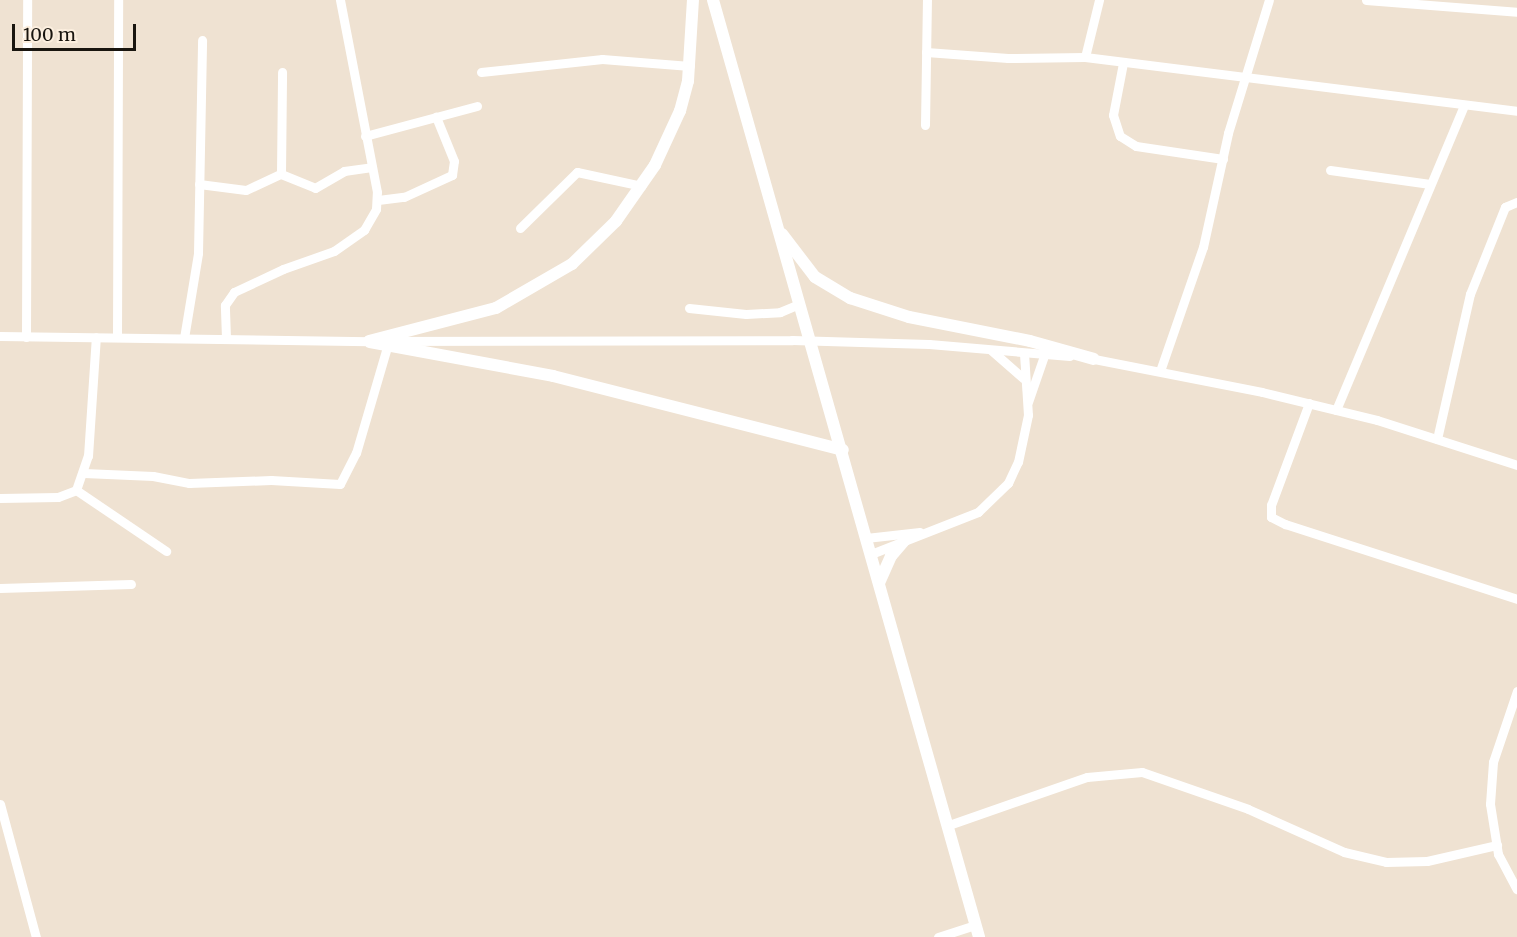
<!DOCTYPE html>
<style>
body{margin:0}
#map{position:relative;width:1517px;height:937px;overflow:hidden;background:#efe2d2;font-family:Merriweather,serif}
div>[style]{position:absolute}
.minor>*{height:9px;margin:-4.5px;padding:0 4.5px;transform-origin:4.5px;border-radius:4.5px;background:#fff}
.major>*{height:12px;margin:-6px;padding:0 6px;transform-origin:6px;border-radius:6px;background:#fff}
span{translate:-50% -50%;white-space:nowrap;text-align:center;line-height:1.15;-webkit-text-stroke:4.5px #fcefdf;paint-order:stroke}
.scale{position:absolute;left:12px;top:24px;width:124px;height:27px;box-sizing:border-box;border:3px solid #19150f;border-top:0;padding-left:8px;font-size:18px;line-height:21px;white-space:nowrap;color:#19150f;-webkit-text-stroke:4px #fcefdf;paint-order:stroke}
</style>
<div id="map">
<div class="minor">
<i style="left:1366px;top:0;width:151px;rotate:4.5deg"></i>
<i style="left:926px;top:52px;width:82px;rotate:4.2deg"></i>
<i style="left:1008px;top:58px;width:77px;rotate:-0.7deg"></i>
<i style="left:1085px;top:57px;width:435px;rotate:7.1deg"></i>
<i style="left:1085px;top:57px;width:59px;rotate:-76.2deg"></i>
<i style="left:1123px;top:63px;width:53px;rotate:100.9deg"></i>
<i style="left:1113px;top:115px;width:22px;rotate:72deg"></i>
<i style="left:1120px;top:136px;width:19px;rotate:32deg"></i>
<i style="left:1136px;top:146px;width:88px;rotate:8.5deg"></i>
<i style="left:481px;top:72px;width:122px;rotate:-6.1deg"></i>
<i style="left:602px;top:59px;width:88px;rotate:4.5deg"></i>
<i style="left:925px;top:125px;width:125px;rotate:-89.1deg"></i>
<i style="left:365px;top:136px;width:116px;rotate:-15deg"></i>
<i style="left:1330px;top:170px;width:101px;rotate:8deg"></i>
<i style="left:281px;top:174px;width:37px;rotate:22deg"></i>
<i style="left:315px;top:188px;width:34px;rotate:-30deg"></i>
<i style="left:344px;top:171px;width:28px;rotate:-8deg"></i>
<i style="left:199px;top:184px;width:47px;rotate:7.3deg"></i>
<i style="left:246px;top:190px;width:38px;rotate:-25deg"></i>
<i style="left:281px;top:174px;width:102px;rotate:-89.4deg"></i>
<i style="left:378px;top:200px;width:26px;rotate:-7deg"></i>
<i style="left:404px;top:197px;width:53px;rotate:-24.6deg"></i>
<i style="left:452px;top:175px;width:14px;rotate:-82deg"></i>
<i style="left:454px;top:161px;width:48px;rotate:-112.2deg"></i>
<i style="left:520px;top:228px;width:80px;rotate:-44.5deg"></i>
<i style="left:577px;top:172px;width:66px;rotate:12.2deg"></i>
<i style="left:689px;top:308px;width:57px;rotate:6deg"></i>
<i style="left:746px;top:314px;width:34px;rotate:-3deg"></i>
<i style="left:780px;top:312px;width:21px;rotate:-23deg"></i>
<i style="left:0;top:336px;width:369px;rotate:0.8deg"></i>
<i style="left:369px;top:341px;width:423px;rotate:-0.1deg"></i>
<i style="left:792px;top:340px;width:137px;rotate:1.7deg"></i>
<i style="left:929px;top:344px;width:141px;rotate:4.9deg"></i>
<i style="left:26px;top:337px;width:337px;rotate:-89.8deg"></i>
<i style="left:117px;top:337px;width:337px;rotate:-89.8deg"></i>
<i style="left:184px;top:338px;width:86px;rotate:-80.6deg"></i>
<i style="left:198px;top:253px;width:213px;rotate:-88.9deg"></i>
<i style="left:226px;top:338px;width:33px;rotate:-92deg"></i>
<i style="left:225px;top:305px;width:16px;rotate:-55deg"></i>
<i style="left:234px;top:292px;width:54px;rotate:-25.1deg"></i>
<i style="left:283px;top:269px;width:54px;rotate:-19.4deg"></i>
<i style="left:334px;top:251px;width:37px;rotate:-35deg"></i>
<i style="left:364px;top:230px;width:24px;rotate:-60deg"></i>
<i style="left:376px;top:209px;width:17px;rotate:-87deg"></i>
<i style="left:377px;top:192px;width:196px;rotate:-100.9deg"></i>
<i style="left:991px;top:350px;width:43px;rotate:41.2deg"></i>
<i style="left:1089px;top:358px;width:176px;rotate:11.1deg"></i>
<i style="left:1262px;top:392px;width:118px;rotate:13.7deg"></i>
<i style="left:1377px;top:420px;width:147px;rotate:17.8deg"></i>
<i style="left:1160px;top:371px;width:131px;rotate:-70.9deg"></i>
<i style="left:1203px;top:247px;width:117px;rotate:-77.6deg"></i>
<i style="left:1228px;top:133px;width:139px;rotate:-72.9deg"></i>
<i style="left:1028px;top:402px;width:52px;rotate:-70.9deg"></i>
<i style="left:1309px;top:403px;width:109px;rotate:110.4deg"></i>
<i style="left:1271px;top:505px;width:12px;rotate:90deg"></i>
<i style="left:1271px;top:517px;width:16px;rotate:27deg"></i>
<i style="left:1285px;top:524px;width:244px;rotate:17.9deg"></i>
<i style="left:1336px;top:410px;width:331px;rotate:-67.2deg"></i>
<i style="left:1437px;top:439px;width:149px;rotate:-77.2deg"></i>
<i style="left:1470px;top:294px;width:94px;rotate:-68.1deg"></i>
<i style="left:1505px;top:207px;width:13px;rotate:-23deg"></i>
<i style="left:84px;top:473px;width:69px;rotate:2.5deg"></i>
<i style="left:153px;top:476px;width:37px;rotate:11deg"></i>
<i style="left:189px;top:483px;width:82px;rotate:-2.1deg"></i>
<i style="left:271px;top:480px;width:69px;rotate:3.3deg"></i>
<i style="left:340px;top:484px;width:35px;rotate:-63deg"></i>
<i style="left:356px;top:453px;width:110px;rotate:-73.7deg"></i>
<i style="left:76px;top:490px;width:109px;rotate:34.1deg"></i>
<i style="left:0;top:498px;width:58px;rotate:-1deg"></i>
<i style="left:58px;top:497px;width:19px;rotate:-21deg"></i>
<i style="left:76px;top:490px;width:36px;rotate:-71deg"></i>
<i style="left:88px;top:456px;width:119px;rotate:-86.2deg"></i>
<i style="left:866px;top:538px;width:54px;rotate:-6.3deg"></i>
<i style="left:871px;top:554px;width:115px;rotate:-21.4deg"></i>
<i style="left:978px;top:512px;width:42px;rotate:-44deg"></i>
<i style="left:1008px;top:483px;width:23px;rotate:-65deg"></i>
<i style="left:1018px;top:462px;width:48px;rotate:-78deg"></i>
<i style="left:1028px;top:415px;width:62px;rotate:-93.7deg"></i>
<i style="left:0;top:588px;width:131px;rotate:-1.7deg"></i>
<i style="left:1517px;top:691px;width:75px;rotate:108.7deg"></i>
<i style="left:1493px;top:762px;width:42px;rotate:94.1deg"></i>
<i style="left:1490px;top:804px;width:51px;rotate:80.9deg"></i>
<i style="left:1498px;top:854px;width:40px;rotate:62deg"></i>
<i style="left:0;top:804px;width:138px;rotate:74.9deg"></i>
<i style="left:946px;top:826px;width:149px;rotate:-19.2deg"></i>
<i style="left:1087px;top:777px;width:55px;rotate:-5.2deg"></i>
<i style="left:1142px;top:772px;width:112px;rotate:19.2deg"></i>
<i style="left:1248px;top:809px;width:105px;rotate:24.1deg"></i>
<i style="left:1344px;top:852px;width:43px;rotate:13.4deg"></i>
<i style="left:1386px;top:862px;width:41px;rotate:-1.4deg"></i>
<i style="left:1427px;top:861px;width:72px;rotate:-12.9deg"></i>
<i style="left:938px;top:937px;width:39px;rotate:-18deg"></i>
</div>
<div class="major">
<i style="left:713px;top:0;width:974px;rotate:74.15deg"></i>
<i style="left:782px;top:234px;width:54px;rotate:52.5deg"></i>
<i style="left:815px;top:277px;width:41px;rotate:31deg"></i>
<i style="left:850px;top:298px;width:62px;rotate:17.9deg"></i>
<i style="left:909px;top:317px;width:123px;rotate:11.2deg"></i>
<i style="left:1030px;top:341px;width:66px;rotate:15.7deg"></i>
<i style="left:369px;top:341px;width:131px;rotate:-14.6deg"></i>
<i style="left:496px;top:308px;width:88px;rotate:-30.1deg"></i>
<i style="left:572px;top:264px;width:62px;rotate:-44.3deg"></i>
<i style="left:616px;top:221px;width:68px;rotate:-55.1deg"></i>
<i style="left:655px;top:165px;width:60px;rotate:-65.2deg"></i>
<i style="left:680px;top:111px;width:31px;rotate:-75deg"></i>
<i style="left:688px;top:81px;width:81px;rotate:-86.5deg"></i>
<i style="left:370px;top:342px;width:186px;rotate:10.5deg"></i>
<i style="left:553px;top:376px;width:299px;rotate:14.3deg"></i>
<i style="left:879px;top:583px;width:30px;rotate:-66deg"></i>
<i style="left:891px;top:556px;width:20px;rotate:-49deg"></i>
</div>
<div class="scale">100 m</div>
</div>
